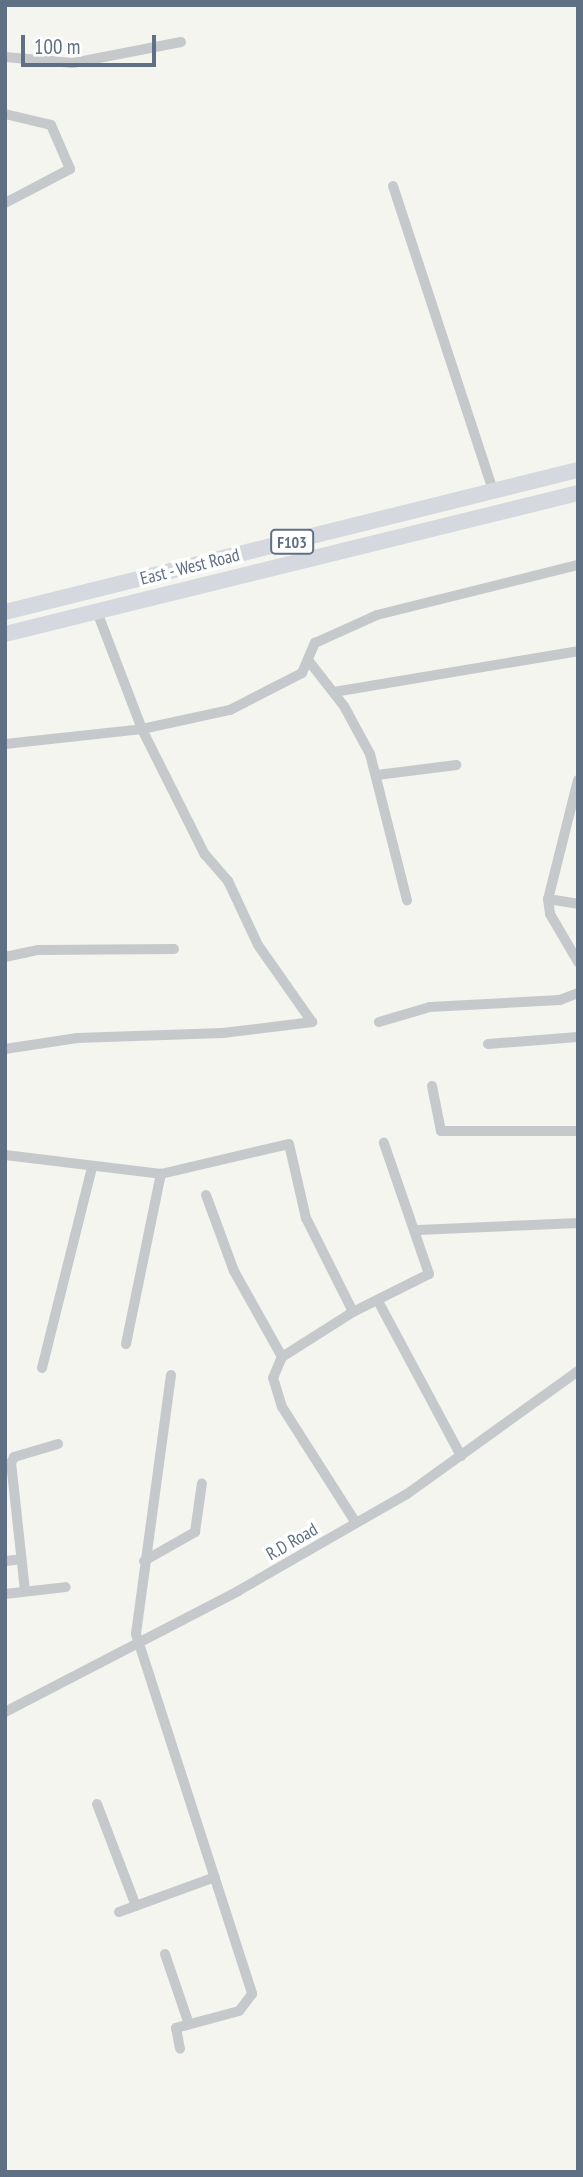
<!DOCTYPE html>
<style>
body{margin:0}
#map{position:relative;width:583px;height:2177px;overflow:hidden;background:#f4f5ef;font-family:"PT Sans Narrow",sans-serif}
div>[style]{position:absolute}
.minor>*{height:10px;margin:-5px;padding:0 5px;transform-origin:5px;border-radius:5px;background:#c6c9cc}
.primary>*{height:16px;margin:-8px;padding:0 8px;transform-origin:8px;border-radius:8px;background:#d5d9df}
span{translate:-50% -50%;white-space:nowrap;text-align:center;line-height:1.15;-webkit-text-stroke:7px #fff;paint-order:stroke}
.shield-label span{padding:2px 5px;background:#fff;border:2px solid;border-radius:5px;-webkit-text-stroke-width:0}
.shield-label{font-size:16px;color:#607084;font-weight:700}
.street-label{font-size:18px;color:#607084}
.frame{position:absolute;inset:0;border:7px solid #607084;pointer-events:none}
.scale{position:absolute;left:21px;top:35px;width:135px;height:32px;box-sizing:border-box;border:4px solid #607084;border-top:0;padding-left:9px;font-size:21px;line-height:24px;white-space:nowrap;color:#607084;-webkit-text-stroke:5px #fff;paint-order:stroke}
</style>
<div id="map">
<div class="minor">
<i style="left:5px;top:57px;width:68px;rotate:5deg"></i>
<i style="left:73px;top:63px;width:110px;rotate:-11deg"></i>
<i style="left:5px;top:114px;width:47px;rotate:13.4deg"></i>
<i style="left:51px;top:125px;width:48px;rotate:66.6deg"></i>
<i style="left:70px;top:169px;width:73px;rotate:152.4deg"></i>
<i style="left:393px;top:186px;width:321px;rotate:71.8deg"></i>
<i style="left:308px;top:660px;width:58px;rotate:52deg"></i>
<i style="left:344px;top:706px;width:55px;rotate:61.6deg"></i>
<i style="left:370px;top:754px;width:151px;rotate:75.8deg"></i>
<i style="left:334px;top:692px;width:247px;rotate:-9.5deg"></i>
<i style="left:5px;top:744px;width:138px;rotate:-6.2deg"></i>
<i style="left:142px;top:729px;width:90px;rotate:-12.2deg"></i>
<i style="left:230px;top:710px;width:81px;rotate:-27.2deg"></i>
<i style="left:302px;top:673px;width:33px;rotate:-67deg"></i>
<i style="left:315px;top:643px;width:68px;rotate:-24.3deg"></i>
<i style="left:377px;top:615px;width:207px;rotate:-14deg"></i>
<i style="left:377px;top:775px;width:80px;rotate:-7.2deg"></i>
<i style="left:578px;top:780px;width:123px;rotate:104.1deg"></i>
<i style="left:548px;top:899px;width:15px;rotate:82deg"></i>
<i style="left:550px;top:914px;width:56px;rotate:59.7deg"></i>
<i style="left:548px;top:899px;width:30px;rotate:9deg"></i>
<i style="left:5px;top:957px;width:34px;rotate:-12deg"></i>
<i style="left:38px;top:950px;width:136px;rotate:-0.4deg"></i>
<i style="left:379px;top:1022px;width:53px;rotate:-16.4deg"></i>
<i style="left:430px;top:1007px;width:130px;rotate:-3.1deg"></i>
<i style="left:560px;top:1000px;width:19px;rotate:-21deg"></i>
<i style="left:488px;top:1044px;width:90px;rotate:-4.4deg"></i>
<i style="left:5px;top:1049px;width:73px;rotate:-8.7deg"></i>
<i style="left:77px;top:1038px;width:146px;rotate:-2deg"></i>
<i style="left:223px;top:1033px;width:90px;rotate:-7deg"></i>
<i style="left:312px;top:1022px;width:94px;rotate:-125deg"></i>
<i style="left:258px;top:945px;width:71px;rotate:-115.1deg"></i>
<i style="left:228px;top:881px;width:35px;rotate:-131deg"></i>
<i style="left:205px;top:855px;width:141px;rotate:-116.6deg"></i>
<i style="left:142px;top:729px;width:125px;rotate:-111deg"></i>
<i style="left:432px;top:1086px;width:46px;rotate:78.7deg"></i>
<i style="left:441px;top:1131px;width:137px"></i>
<i style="left:5px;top:1155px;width:157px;rotate:6.9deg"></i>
<i style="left:161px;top:1174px;width:131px;rotate:-13.2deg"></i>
<i style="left:289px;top:1144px;width:76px;rotate:77.1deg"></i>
<i style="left:306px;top:1218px;width:105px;rotate:63.4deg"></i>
<i style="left:206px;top:1195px;width:81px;rotate:69.8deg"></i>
<i style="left:234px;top:1271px;width:98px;rotate:60.8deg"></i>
<i style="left:418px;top:1230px;width:160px;rotate:-2.5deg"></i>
<i style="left:378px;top:1301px;width:176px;rotate:61.8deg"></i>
<i style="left:126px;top:1344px;width:174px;rotate:-78.4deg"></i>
<i style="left:42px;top:1368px;width:206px;rotate:-76deg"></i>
<i style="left:171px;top:1375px;width:261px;rotate:97.7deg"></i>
<i style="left:136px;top:1634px;width:378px;rotate:72.1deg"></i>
<i style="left:252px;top:1994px;width:21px;rotate:127deg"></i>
<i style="left:239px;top:2011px;width:65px;rotate:164.9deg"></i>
<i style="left:176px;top:2028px;width:21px;rotate:79deg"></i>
<i style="left:356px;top:1523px;width:138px;rotate:-122.5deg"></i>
<i style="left:282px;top:1407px;width:30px;rotate:-107deg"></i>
<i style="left:273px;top:1378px;width:23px;rotate:-67deg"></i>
<i style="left:282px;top:1357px;width:84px;rotate:-32.4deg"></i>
<i style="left:353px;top:1312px;width:85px;rotate:-26.6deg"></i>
<i style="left:429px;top:1274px;width:139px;rotate:-109deg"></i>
<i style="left:5px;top:1561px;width:10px;rotate:-6deg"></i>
<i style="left:144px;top:1561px;width:59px;rotate:-29.6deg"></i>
<i style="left:195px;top:1532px;width:49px;rotate:-81.9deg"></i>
<i style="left:25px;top:1591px;width:129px;rotate:-96.2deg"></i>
<i style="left:11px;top:1463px;width:7px;rotate:-63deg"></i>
<i style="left:14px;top:1457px;width:46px;rotate:-16.5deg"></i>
<i style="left:5px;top:1594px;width:61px;rotate:-6.5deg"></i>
<i style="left:5px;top:1712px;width:263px;rotate:-27.4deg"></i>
<i style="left:238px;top:1591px;width:195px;rotate:-29.9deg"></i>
<i style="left:407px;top:1494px;width:211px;rotate:-35.7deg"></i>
<i style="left:97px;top:1804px;width:109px;rotate:69.1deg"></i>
<i style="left:119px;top:1912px;width:102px;rotate:-20deg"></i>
<i style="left:165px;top:1954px;width:74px;rotate:71.1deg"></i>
</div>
<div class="primary">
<i style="left:5px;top:612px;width:590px;rotate:-13.92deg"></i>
<i style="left:5px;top:634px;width:590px;rotate:-13.82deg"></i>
</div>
<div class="shield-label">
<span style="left:292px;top:542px">F103</span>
</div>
<div class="street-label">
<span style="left:190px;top:567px;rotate:-14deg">East - West Road</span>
<span style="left:292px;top:1542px;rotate:-30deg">R.D Road</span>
</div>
<div class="frame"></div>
<div class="scale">100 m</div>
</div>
